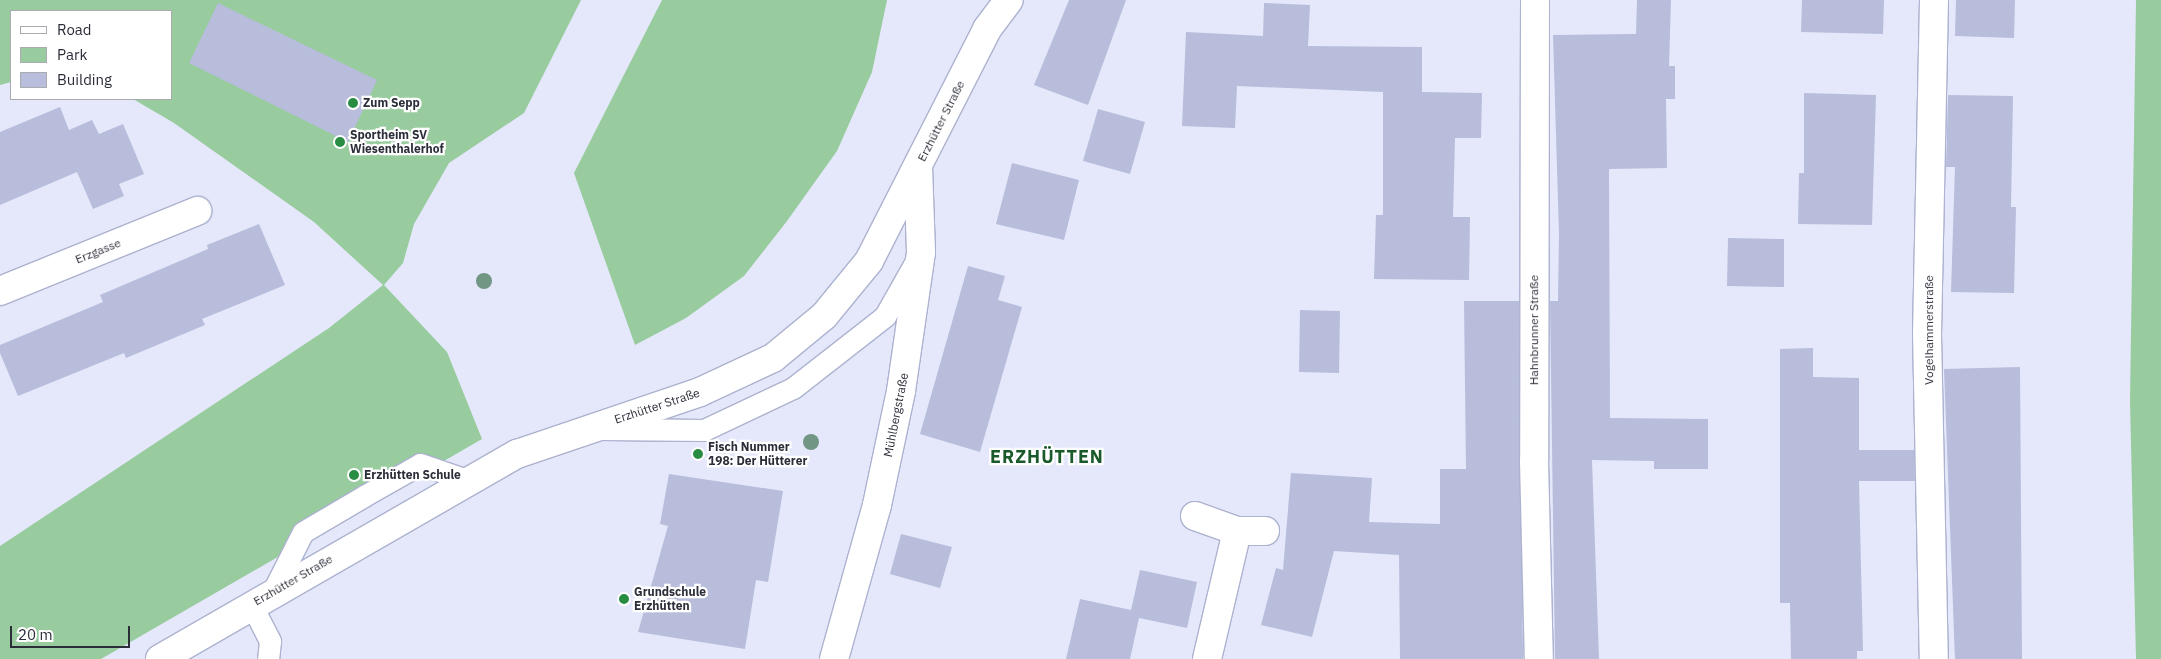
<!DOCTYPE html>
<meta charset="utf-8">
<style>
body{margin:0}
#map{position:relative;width:2161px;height:659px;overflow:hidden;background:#e4e8fa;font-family:"IBM Plex Sans",sans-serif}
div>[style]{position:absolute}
.green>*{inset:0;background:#98cb9e}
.building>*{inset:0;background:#b7bddb}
.roads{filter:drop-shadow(1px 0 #acb2cf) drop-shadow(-1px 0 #acb2cf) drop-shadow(0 1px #acb2cf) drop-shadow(0 -1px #acb2cf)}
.service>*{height:21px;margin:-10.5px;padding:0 10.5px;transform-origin:10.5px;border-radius:10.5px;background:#fff}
.minor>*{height:28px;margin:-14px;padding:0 14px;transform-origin:14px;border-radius:14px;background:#fff}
.tertiary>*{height:28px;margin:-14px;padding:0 14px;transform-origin:14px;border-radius:14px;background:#fff}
.trees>*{width:16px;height:16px;margin:-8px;border-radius:50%;background:#719684}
.dots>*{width:14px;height:14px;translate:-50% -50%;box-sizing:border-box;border:2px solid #fff;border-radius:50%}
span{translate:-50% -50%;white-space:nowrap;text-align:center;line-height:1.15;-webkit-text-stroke:4.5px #fff;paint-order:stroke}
.poi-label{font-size:12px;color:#2b2d39;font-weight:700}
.left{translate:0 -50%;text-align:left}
.street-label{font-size:12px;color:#2b2d39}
.district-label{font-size:18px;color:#1a592a;font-weight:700;letter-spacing:1px}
.legend{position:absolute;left:10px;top:10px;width:162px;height:90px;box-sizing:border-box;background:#fff;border:1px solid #aaabb0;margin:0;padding:6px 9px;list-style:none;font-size:15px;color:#2b2d39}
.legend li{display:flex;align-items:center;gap:10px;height:25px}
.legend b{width:25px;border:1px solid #aaabb0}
.scale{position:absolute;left:10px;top:626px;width:120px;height:22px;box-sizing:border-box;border:2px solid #2b2d39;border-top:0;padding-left:6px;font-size:15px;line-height:18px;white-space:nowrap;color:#2b2d39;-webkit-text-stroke:4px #fff;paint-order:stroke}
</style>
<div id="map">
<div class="green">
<i style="clip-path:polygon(0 0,581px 0,524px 113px,449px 163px,414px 224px,403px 263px,384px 285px,447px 352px,482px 439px,101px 659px,0 659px,0 546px,329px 328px,383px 285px,314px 222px,174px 123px,133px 99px,171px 99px,171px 11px,11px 11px,11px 82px,0 85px)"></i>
<i style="clip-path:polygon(662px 0,887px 0,872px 72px,837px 151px,787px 221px,744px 276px,686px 318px,635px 345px,574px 173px)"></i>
<i style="clip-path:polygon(2136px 0,2161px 0,2161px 659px,2136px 659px,2130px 401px)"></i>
</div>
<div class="building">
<i style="clip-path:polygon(1069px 0,1126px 0,1088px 105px,1034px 85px)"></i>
<i style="clip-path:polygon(1637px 0,1671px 0,1669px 66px,1675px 66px,1675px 99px,1666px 99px,1667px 168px,1609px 169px,1610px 418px,1708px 419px,1708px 469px,1654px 469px,1654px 461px,1592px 460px,1599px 659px,1555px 659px,1550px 301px,1558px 301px,1559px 234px,1553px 35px,1636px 34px)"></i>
<i style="clip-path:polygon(1802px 0,1884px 0,1883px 34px,1801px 32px)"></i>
<i style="clip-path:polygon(1956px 0,2015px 0,2014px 38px,1955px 36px)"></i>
<i style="clip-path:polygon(218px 3px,377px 80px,348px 142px,189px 63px)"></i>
<i style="clip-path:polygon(1264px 3px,1310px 5px,1308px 46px,1422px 47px,1422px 92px,1482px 93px,1481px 138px,1455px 138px,1453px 217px,1470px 217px,1469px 280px,1374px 279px,1376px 215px,1383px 215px,1383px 92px,1237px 86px,1235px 128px,1182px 126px,1186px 32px,1263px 36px)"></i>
<i style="clip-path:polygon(1804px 93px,1876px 95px,1872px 225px,1798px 224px,1799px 173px,1804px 173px)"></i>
<i style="clip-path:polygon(1948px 95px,2013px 96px,2011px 207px,2016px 207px,2014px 293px,1951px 292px,1955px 167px,1946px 167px)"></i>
<i style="clip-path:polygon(60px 107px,69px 130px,92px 120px,99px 134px,123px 124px,144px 174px,119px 184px,124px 196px,93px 209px,77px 172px,0 205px,0 132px)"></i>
<i style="clip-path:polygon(1098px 109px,1145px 122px,1130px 174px,1083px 161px)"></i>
<i style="clip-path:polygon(1012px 163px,1079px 180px,1064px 240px,996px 224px)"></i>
<i style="clip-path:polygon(259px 224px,285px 285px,202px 319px,205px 325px,126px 358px,124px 353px,18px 396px,0 353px,0 345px,103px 302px,100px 295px,208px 249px,207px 245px)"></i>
<i style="clip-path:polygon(1728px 238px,1784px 239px,1784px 287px,1727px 286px)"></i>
<i style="clip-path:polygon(968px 266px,1005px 276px,998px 300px,1022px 307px,980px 452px,920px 434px)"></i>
<i style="clip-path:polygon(1464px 301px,1519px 301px,1523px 659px,1400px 659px,1399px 555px,1334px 551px,1312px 637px,1261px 625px,1276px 568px,1283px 570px,1291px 473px,1372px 478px,1369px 522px,1440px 524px,1440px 469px,1466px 469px)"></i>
<i style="clip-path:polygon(1300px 310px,1340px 311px,1339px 373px,1299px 372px)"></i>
<i style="clip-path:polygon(1813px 348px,1813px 377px,1859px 378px,1859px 450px,1914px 450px,1915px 481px,1859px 481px,1863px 651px,1857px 651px,1857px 659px,1791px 659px,1790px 603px,1780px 603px,1780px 349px)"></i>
<i style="clip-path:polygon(2020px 367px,2022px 659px,1955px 659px,1944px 369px)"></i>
<i style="clip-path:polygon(669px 474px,783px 491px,768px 582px,756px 580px,745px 649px,638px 632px,668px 526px,660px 524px)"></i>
<i style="clip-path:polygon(901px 534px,952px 547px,940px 588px,890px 574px)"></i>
<i style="clip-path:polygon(1140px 570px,1197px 582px,1187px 628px,1139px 618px,1130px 659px,1066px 659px,1080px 599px,1131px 610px)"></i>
</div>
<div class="roads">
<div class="service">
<i style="left:603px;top:429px;width:101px;rotate:0.6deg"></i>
<i style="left:704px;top:430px;width:98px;rotate:-25.3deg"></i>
<i style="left:793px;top:388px;width:117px;rotate:-38deg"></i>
<i style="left:885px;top:316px;width:63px;rotate:-60.6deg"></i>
<i style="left:272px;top:593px;width:68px;rotate:-63.1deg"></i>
<i style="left:303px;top:532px;width:71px;rotate:-30.5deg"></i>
<i style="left:364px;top:496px;width:64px;rotate:-29.7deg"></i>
<i style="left:420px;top:464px;width:50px;rotate:18.8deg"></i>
<i style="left:251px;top:604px;width:42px;rotate:62.8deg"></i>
<i style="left:270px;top:641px;width:18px;rotate:96deg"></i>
</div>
<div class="minor">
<i style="left:1535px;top:0;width:461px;rotate:90.1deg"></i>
<i style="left:1534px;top:461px;width:198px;rotate:88.6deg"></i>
<i style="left:1934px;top:0;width:334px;rotate:91.2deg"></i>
<i style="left:1927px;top:334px;width:325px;rotate:88.8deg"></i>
<i style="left:0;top:291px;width:213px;rotate:-22.1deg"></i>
<i style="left:1195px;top:516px;width:45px;rotate:19.7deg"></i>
<i style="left:1237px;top:531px;width:28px"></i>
<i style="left:834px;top:659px;width:160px;rotate:-74.4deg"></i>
<i style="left:877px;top:505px;width:116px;rotate:-78.1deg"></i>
<i style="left:901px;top:391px;width:140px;rotate:-81.8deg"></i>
<i style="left:921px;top:252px;width:86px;rotate:-92deg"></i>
<i style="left:1207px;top:659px;width:131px;rotate:-76.8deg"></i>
</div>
<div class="tertiary">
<i style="left:160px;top:659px;width:412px;rotate:-29.9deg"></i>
<i style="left:517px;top:454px;width:193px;rotate:-18.7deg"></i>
<i style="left:700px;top:392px;width:81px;rotate:-25deg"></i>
<i style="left:773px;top:358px;width:66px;rotate:-39.5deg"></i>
<i style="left:824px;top:316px;width:71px;rotate:-50.7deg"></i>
<i style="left:869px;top:261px;width:260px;rotate:-63deg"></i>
<i style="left:987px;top:29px;width:36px;rotate:-53deg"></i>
</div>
</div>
<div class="trees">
<i style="left:484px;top:281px"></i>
<i style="left:811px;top:442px"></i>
</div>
<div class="dots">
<i style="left:353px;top:103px;background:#288d42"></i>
<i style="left:340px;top:142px;background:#288d42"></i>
<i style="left:698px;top:454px;background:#288d42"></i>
<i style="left:354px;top:475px;background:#288d42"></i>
<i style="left:624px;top:599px;background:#288d42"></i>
</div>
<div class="poi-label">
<span class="left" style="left:363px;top:103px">Zum Sepp</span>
<span class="left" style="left:350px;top:142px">Sportheim SV<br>Wiesenthalerhof</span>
<span class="left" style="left:708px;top:454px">Fisch Nummer<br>198: Der Hütterer</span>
<span class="left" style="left:364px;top:475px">Erzhütten Schule</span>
<span class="left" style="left:634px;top:599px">Grundschule<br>Erzhütten</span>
</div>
<div class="street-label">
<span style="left:941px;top:121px;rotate:-63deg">Erzhütter Straße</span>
<span style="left:98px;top:251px;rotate:-22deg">Erzgasse</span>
<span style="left:1534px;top:330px;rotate:-90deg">Hahnbrunner Straße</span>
<span style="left:1929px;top:330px;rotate:-90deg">Vogelhammerstraße</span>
<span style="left:657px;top:406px;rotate:-18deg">Erzhütter Straße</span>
<span style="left:896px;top:415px;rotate:-79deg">Mühlbergstraße</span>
<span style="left:293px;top:580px;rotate:-30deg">Erzhütter Straße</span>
</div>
<div class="district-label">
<span style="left:1047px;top:457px">ERZHÜTTEN</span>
</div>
<ul class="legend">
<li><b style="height:6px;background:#fff"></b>Road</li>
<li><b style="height:14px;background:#98cb9e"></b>Park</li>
<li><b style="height:14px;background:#b7bddb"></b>Building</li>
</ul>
<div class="scale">20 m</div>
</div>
